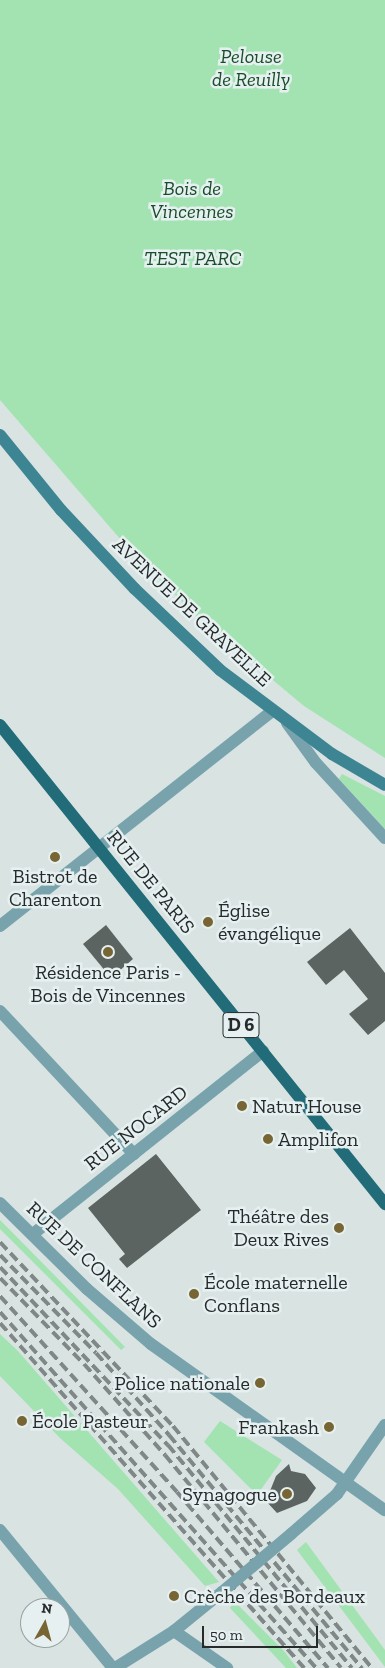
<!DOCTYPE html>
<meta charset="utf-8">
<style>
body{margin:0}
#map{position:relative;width:385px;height:1668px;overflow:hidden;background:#d8e3e2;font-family:"Zilla Slab",serif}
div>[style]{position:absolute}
.green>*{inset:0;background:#a2e3b1}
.building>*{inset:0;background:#5c6461}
.street>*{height:12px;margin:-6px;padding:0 6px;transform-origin:6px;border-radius:6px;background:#78a3ad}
.secondary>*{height:12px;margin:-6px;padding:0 6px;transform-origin:6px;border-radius:6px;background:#3e8593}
.primary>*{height:12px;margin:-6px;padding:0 6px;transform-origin:6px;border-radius:6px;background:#226c7a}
.rail>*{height:4px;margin-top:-2px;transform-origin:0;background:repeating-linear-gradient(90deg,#808787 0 10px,transparent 0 15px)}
.street-bridge>*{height:12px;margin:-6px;padding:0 6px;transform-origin:6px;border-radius:6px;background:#78a3ad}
.dots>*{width:14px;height:14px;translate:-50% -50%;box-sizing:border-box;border:2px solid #e6f0f0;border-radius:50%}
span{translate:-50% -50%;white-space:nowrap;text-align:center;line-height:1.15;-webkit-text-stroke:5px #e6f0f0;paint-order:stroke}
.shield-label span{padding:1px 4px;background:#e6f0f0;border:1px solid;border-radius:4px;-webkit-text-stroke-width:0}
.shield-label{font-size:19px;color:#262a2a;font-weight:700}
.park-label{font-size:20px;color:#184d29;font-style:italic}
.street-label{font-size:20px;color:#262a2a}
.poi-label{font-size:20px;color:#262a2a}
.left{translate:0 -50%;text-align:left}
.right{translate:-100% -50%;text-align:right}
.north{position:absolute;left:20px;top:1598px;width:50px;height:50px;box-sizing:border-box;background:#e6f0f0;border:1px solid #99a1a1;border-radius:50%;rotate:7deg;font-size:14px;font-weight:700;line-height:20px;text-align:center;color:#262a2a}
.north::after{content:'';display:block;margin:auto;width:18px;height:22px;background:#786534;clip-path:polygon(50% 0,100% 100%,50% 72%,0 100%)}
.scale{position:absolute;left:202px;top:1626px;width:116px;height:22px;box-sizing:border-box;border:2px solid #262a2a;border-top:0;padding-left:6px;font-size:15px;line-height:18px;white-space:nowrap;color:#262a2a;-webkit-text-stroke:4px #e6f0f0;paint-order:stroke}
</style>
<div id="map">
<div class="green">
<i style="clip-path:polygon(0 0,385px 0,385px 758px,304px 706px,201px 620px,128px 548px,0 400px)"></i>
<i style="clip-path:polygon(342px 774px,385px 796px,385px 829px,339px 779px)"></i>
<i style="clip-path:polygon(0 1220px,9px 1229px,125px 1347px,121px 1350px,0 1229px)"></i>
<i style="clip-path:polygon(0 1334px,18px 1351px,219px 1582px,205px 1586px,118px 1489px,60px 1438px,0 1376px)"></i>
<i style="clip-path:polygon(220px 1421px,282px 1460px,257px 1495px,204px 1442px)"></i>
<i style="clip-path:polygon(306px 1542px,385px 1650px,385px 1667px,297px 1550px)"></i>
<i style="clip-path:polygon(234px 1601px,284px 1651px,297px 1668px,286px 1668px,230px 1608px)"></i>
</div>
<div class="building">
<i style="clip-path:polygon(106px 925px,133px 959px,111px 978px,83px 944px)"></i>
<i style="clip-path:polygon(350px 928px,385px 973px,385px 1021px,368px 1035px,349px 1014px,368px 999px,344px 970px,326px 985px,307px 962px)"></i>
<i style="clip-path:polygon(156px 1154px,201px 1210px,127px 1268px,119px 1259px,125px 1254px,88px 1208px)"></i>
<i style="clip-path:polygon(289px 1464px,291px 1471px,305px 1474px,316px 1488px,307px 1501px,277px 1513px,266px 1501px,276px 1476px)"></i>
</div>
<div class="street">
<i style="left:287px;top:723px;width:49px;rotate:54.1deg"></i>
<i style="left:316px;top:763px;width:102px;rotate:47.4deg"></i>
<i style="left:0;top:926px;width:347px;rotate:-38.3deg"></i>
<i style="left:0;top:1011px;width:196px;rotate:46.9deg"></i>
<i style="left:0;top:1203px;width:122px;rotate:44.7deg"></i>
<i style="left:87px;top:1289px;width:84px;rotate:40.7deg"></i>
<i style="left:151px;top:1344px;width:287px;rotate:35.4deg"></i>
<i style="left:33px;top:1234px;width:294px;rotate:-38.5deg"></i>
<i style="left:0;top:1530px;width:178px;rotate:50.7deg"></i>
<i style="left:291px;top:1534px;width:61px;rotate:-41deg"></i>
<i style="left:337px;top:1494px;width:84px;rotate:-55.2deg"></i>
<i style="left:174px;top:1631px;width:65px;rotate:34.9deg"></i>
<i style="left:115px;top:1668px;width:70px;rotate:-32.1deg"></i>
<i style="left:174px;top:1631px;width:62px;rotate:-39.1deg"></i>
</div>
<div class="secondary">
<i style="left:0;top:435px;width:97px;rotate:50.9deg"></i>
<i style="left:61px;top:510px;width:108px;rotate:46.9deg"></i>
<i style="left:135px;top:589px;width:117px;rotate:43.6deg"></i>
<i style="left:220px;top:670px;width:140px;rotate:36.9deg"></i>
<i style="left:332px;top:754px;width:61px;rotate:30.3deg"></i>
</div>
<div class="primary">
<i style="left:0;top:725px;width:615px;rotate:51.21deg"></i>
</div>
<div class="rail">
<i style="left:0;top:1242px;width:253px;rotate:46.8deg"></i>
<i style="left:173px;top:1426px;width:313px;rotate:50.6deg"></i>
<i style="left:0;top:1255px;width:137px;rotate:45.6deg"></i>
<i style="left:96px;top:1353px;width:110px;rotate:48.3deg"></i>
<i style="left:169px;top:1435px;width:303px;rotate:50.4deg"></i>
<i style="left:0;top:1267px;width:245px;rotate:46.7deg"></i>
<i style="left:168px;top:1445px;width:289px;rotate:50.5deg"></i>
<i style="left:0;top:1278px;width:120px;rotate:45.7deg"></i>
<i style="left:84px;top:1364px;width:122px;rotate:48.3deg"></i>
<i style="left:165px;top:1455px;width:276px;rotate:50.4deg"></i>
<i style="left:0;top:1296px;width:264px;rotate:47.9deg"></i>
<i style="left:177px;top:1492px;width:232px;rotate:49.4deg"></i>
<i style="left:0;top:1312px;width:476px;rotate:48.4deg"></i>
<i style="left:0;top:1323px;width:460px;rotate:48.6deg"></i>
</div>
<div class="street-bridge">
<i style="left:222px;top:1592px;width:90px;rotate:-40deg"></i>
</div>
<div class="dots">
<i style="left:55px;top:857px;background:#786534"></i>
<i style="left:208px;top:922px;background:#786534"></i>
<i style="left:108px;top:952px;background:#786534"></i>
<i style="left:242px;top:1106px;background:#786534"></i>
<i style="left:268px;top:1139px;background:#786534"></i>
<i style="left:339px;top:1228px;background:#786534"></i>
<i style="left:194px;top:1294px;background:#786534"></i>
<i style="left:260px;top:1383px;background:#786534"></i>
<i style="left:22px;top:1421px;background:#786534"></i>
<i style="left:329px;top:1427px;background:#786534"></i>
<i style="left:287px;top:1494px;background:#786534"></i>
<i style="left:174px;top:1596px;background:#786534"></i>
</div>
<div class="shield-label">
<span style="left:241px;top:1025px">D 6</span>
</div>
<div class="park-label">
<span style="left:251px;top:68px">Pelouse<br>de Reuilly</span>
<span style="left:192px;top:200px">Bois de<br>Vincennes</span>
<span style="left:193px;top:258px">TEST PARC</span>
</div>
<div class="street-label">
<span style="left:192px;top:612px;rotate:43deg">AVENUE DE GRAVELLE</span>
<span style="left:151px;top:882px;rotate:51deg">RUE DE PARIS</span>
<span style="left:136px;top:1128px;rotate:-38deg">RUE NOCARD</span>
<span style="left:94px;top:1265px;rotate:43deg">RUE DE CONFLANS</span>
</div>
<div class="poi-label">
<span style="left:55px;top:888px">Bistrot de<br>Charenton</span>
<span class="left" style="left:218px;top:922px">Église<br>évangélique</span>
<span style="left:108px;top:984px">Résidence Paris -<br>Bois de Vincennes</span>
<span class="left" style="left:252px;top:1106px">Natur House</span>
<span class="left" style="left:278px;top:1139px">Amplifon</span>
<span class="right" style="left:329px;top:1228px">Théâtre des<br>Deux Rives</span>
<span class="left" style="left:204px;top:1294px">École maternelle<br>Conflans</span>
<span class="right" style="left:250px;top:1383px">Police nationale</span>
<span class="left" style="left:32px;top:1421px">École Pasteur</span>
<span class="right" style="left:319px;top:1427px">Frankash</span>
<span class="right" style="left:277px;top:1494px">Synagogue</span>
<span class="left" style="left:184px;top:1596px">Crèche des Bordeaux</span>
</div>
<div class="north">N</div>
<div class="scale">50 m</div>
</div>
